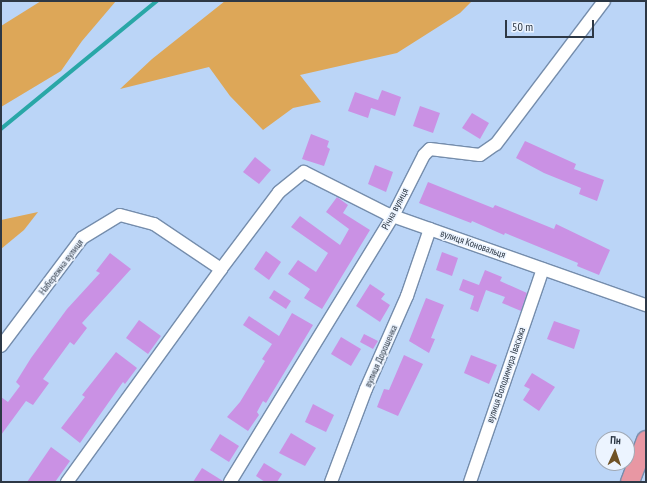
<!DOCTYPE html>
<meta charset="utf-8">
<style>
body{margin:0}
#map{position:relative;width:647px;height:483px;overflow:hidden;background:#bbd5f7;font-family:"PT Sans Narrow",sans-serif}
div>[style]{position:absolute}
.green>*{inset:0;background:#dda758}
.stream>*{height:3.5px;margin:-1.75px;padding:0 1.75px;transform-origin:1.75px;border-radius:1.75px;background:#29a7a7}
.building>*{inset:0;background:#ca91e4}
.roads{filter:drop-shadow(1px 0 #758dac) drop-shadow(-1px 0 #758dac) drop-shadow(0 1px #758dac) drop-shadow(0 -1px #758dac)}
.street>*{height:12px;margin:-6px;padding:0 6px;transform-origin:6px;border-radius:6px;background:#fff}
.primary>*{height:18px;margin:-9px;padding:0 9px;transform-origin:9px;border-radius:9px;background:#e897a3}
span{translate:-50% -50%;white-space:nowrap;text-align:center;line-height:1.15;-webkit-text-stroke:3px #ecf4ff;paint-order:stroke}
.street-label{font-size:10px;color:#2d3845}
.frame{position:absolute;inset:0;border:2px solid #2d3845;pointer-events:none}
.north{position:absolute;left:595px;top:431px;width:40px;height:40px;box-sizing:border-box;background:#ecf4ff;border:1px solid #a0a9b5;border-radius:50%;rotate:3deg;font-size:11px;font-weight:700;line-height:16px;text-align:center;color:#2d3845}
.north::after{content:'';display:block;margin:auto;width:14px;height:18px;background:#6f5226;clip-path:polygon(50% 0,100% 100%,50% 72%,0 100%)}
.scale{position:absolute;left:505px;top:20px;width:89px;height:18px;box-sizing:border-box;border:2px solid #2d3845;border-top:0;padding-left:5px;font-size:12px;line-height:14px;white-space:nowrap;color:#2d3845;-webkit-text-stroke:3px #ecf4ff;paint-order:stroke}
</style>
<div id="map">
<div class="green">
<i style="clip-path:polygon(41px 1px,116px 1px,82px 41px,61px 71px,1px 107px,1px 26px)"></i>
<i style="clip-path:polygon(225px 1px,472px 1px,460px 13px,397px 53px,300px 75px,321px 102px,293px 108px,263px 130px,230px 96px,209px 67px,120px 89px,152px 59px)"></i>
<i style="clip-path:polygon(38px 212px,24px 230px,1px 249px,1px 220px)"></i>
</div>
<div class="stream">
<i style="left:1px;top:129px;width:202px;rotate:-39.4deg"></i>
</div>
<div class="building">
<i style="clip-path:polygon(382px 90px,401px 97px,395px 116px,371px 108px,368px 118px,348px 111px,355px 92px,378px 100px)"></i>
<i style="clip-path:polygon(420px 106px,440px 113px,433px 133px,413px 126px)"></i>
<i style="clip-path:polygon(472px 113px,489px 123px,480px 139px,462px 128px)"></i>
<i style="clip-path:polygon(311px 134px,329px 141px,327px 147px,330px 149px,324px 166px,302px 159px)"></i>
<i style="clip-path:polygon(525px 141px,576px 164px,574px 169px,604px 180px,597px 201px,579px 194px,581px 188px,544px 173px,516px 158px)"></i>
<i style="clip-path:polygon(255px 157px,271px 170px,259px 184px,243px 172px)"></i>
<i style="clip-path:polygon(375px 165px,393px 172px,386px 192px,368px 184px)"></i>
<i style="clip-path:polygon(428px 182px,493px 208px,495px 205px,554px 229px,556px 224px,610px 250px,599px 275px,577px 266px,578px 263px,505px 233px,504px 235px,472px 221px,471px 223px,419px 203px)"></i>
<i style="clip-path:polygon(337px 197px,348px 205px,343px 213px,370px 230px,322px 309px,304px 298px,310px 289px,288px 274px,298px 260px,316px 272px,328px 253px,291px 227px,300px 216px,340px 245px,349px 229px,326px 212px)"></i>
<i style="clip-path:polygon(266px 251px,281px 262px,269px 280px,254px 269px)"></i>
<i style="clip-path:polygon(442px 252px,458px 258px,452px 276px,436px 270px)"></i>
<i style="clip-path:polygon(110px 253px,131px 269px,82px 323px,87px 328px,74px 345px,70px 342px,43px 379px,49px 383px,33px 405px,26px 401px,1px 435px,1px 397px,8px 402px,20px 386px,16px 382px,31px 358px,67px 309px,100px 273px,96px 271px)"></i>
<i style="clip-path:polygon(485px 270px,502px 277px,500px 281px,527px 293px,521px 311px,502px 303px,505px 297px,486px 290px,478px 312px,470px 309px,474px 296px,459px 290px,463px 279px,479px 285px)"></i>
<i style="clip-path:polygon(370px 284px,385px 294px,381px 299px,390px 305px,380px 322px,356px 306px)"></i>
<i style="clip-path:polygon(274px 290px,291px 301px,286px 309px,269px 298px)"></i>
<i style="clip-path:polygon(426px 298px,444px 305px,431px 338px,435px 339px,429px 353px,409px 341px)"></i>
<i style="clip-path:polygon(292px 313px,313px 325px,266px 403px,263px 401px,257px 412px,259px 415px,248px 431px,227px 417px,240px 402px,265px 361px,262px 359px,272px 344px,243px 325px,249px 316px,279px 336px)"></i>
<i style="clip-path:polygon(139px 320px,161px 336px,148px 354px,126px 338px)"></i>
<i style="clip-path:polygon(554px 321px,580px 330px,574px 349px,547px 339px)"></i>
<i style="clip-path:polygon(364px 334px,378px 341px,373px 349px,360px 342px)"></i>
<i style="clip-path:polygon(341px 337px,361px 349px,351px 366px,331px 354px)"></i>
<i style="clip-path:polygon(116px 352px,137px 368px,125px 384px,123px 382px,80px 443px,61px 428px,85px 397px,82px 395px)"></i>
<i style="clip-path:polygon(404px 355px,423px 364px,398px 416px,377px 407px,384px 389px,389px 390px)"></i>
<i style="clip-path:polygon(471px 355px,497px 365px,489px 384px,464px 373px)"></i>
<i style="clip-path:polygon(532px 373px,555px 387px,539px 411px,523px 400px,530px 389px,524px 386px)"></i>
<i style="clip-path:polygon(313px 404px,334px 415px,326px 432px,305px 422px)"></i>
<i style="clip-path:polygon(291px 433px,316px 448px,305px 466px,279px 453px)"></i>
<i style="clip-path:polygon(220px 434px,239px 446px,229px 462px,210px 450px)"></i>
<i style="clip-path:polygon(51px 447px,70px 461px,55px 482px,27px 482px)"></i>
<i style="clip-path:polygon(264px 463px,282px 474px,277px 482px,265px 482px,256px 476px)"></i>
<i style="clip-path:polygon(202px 468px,223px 481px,223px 482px,193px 482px)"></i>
</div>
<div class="roads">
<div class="street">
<i style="left:1px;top:346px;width:135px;rotate:-53.1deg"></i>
<i style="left:82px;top:238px;width:44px;rotate:-31.2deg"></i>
<i style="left:120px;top:215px;width:35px;rotate:15deg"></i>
<i style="left:154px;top:224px;width:81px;rotate:33.9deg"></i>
<i style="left:221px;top:269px;width:96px;rotate:-53deg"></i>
<i style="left:279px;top:192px;width:32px;rotate:-39deg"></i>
<i style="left:304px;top:172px;width:93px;rotate:26.8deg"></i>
<i style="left:387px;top:214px;width:275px;rotate:19.4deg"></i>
<i style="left:67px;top:482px;width:263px;rotate:-54.1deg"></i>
<i style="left:230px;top:482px;width:312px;rotate:-58.5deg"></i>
<i style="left:393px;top:216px;width:68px;rotate:-63.1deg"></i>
<i style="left:424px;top:155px;width:8px;rotate:-45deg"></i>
<i style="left:430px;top:149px;width:50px;rotate:6.8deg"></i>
<i style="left:480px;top:155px;width:19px;rotate:-35deg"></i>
<i style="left:496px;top:144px;width:179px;rotate:-52.9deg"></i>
<i style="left:331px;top:482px;width:99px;rotate:-69.4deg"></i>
<i style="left:366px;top:389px;width:102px;rotate:-66.2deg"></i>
<i style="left:407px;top:296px;width:71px;rotate:-71.1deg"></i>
<i style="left:470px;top:482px;width:225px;rotate:-71.1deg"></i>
</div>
<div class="primary">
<i style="left:630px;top:482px;width:45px;rotate:-69.1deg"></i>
</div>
</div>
<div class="street-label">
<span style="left:395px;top:209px;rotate:-62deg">Річна вулиця</span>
<span style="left:473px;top:244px;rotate:19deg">вулиця Коновальця</span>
<span style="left:61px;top:267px;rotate:-53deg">Набережна вулиця</span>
<span style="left:381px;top:356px;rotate:-66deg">вулиця Дорошенка</span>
<span style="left:506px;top:375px;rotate:-71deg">вулиця Володимира Івасюка</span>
</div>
<div class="frame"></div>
<div class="north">Пн</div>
<div class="scale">50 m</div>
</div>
